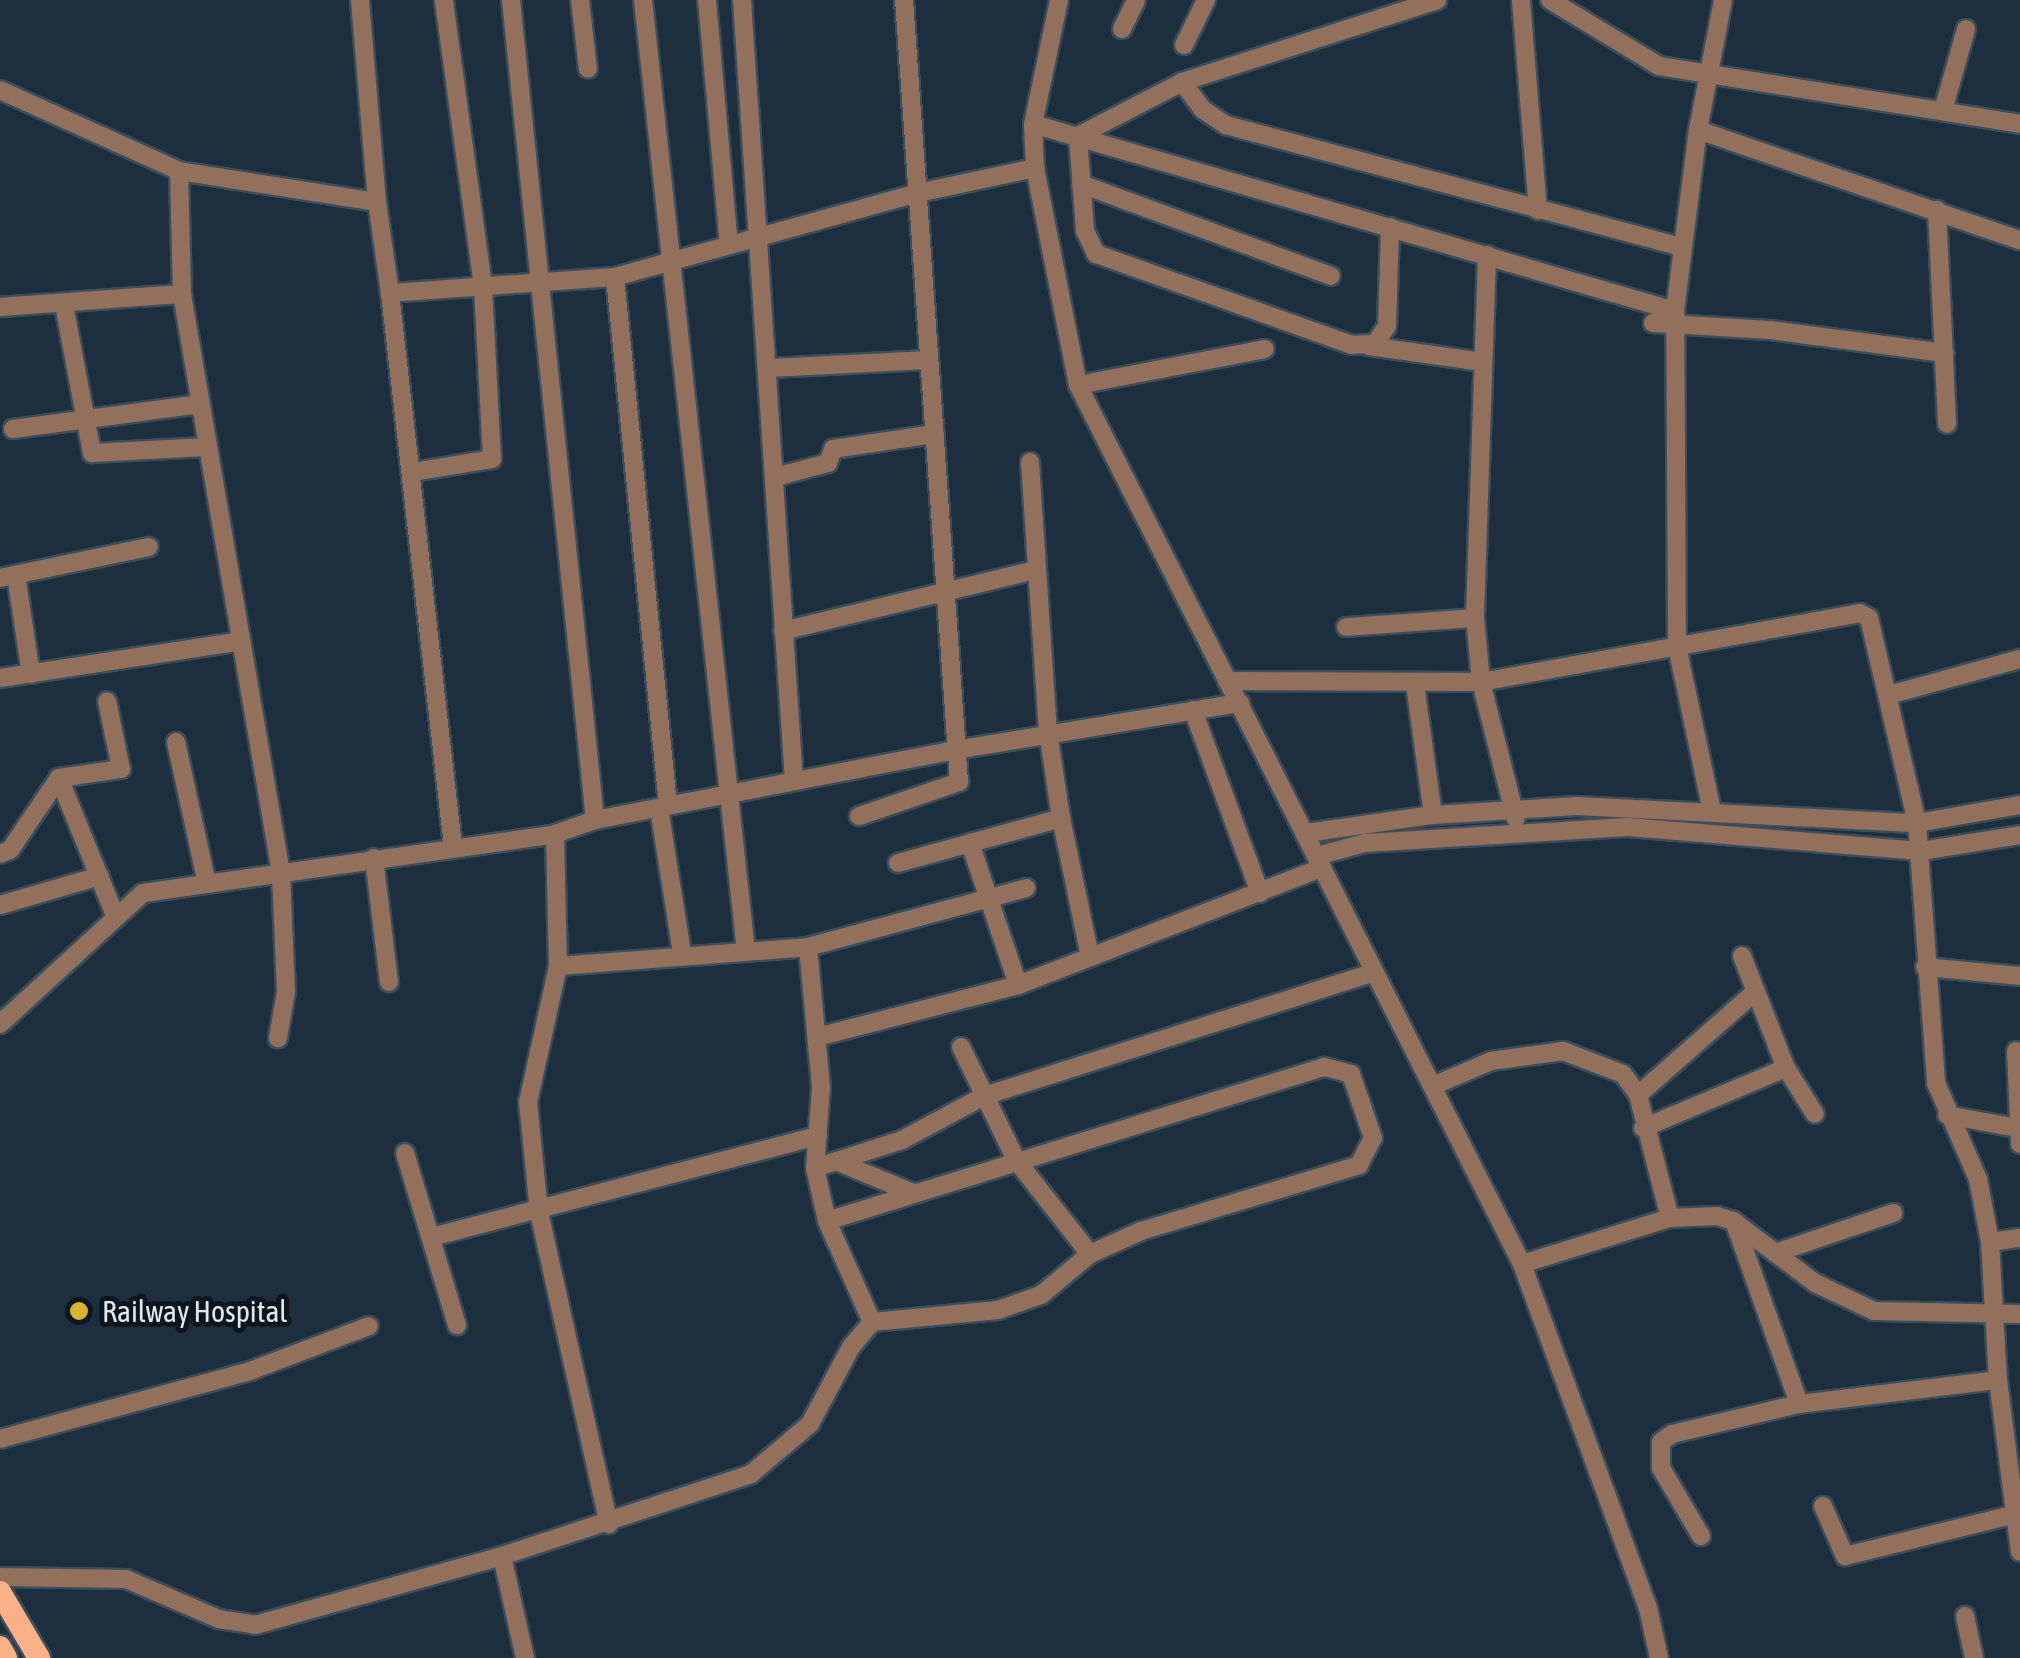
<!DOCTYPE html>
<style>
body{margin:0}
#map{position:relative;width:2020px;height:1658px;overflow:hidden;background:#1d2f3e;font-family:"Asap Condensed",sans-serif}
div>[style]{position:absolute}
.roads{filter:drop-shadow(2px 0 #3c4d5b) drop-shadow(-2px 0 #3c4d5b) drop-shadow(0 2px #3c4d5b) drop-shadow(0 -2px #3c4d5b)}
.minor>*{height:18px;margin:-9px;padding:0 9px;transform-origin:9px;border-radius:9px;background:#93705c}
.major>*{height:22px;margin:-11px;padding:0 11px;transform-origin:11px;border-radius:11px;background:#fbb187}
.dots>*{width:28px;height:28px;translate:-50% -50%;box-sizing:border-box;border:5px solid #0e161d;border-radius:50%}
span{translate:-50% -50%;white-space:nowrap;text-align:center;line-height:1.15;-webkit-text-stroke:10px #0e161d;paint-order:stroke}
.poi-label{font-size:30px;color:#dee9f3}
.left{translate:0 -50%;text-align:left}
</style>
<div id="map">
<div class="roads">
<div class="minor">
<i style="left:360px;top:0;width:203px;rotate:85.2deg"></i>
<i style="left:511px;top:0;width:824px;rotate:84.15deg"></i>
<i style="left:580px;top:0;width:69px;rotate:83.4deg"></i>
<i style="left:643px;top:0;width:957px;rotate:83.82deg"></i>
<i style="left:707px;top:0;width:246px;rotate:84.9deg"></i>
<i style="left:742px;top:0;width:783px;rotate:86.19deg"></i>
<i style="left:1059px;top:0;width:127px;rotate:101.8deg"></i>
<i style="left:1033px;top:124px;width:44px;rotate:87.4deg"></i>
<i style="left:1035px;top:168px;width:221px;rotate:78.8deg"></i>
<i style="left:1078px;top:385px;width:985px;rotate:63.2deg"></i>
<i style="left:1522px;top:1264px;width:366px;rotate:69.9deg"></i>
<i style="left:1648px;top:1608px;width:51px;rotate:77.6deg"></i>
<i style="left:1521px;top:0;width:211px;rotate:85.4deg"></i>
<i style="left:1550px;top:0;width:127px;rotate:31.2deg"></i>
<i style="left:1659px;top:66px;width:366px;rotate:9.1deg"></i>
<i style="left:1122px;top:29px;width:32px;rotate:-64deg"></i>
<i style="left:1184px;top:45px;width:50px;rotate:-63.9deg"></i>
<i style="left:1182px;top:82px;width:34px;rotate:53deg"></i>
<i style="left:1202px;top:109px;width:29px;rotate:34deg"></i>
<i style="left:1226px;top:125px;width:470px;rotate:15deg"></i>
<i style="left:0;top:90px;width:196px;rotate:24.3deg"></i>
<i style="left:179px;top:171px;width:200px;rotate:8.9deg"></i>
<i style="left:377px;top:202px;width:92px;rotate:81.9deg"></i>
<i style="left:390px;top:293px;width:226px;rotate:-4.1deg"></i>
<i style="left:615px;top:277px;width:314px;rotate:-15.5deg"></i>
<i style="left:918px;top:193px;width:120px;rotate:-12.1deg"></i>
<i style="left:1944px;top:107px;width:81px;rotate:-74.2deg"></i>
<i style="left:1033px;top:124px;width:669px;rotate:16.24deg"></i>
<i style="left:1698px;top:130px;width:340px;rotate:18.9deg"></i>
<i style="left:179px;top:171px;width:123px;rotate:88.6deg"></i>
<i style="left:182px;top:294px;width:587px;rotate:80.3deg"></i>
<i style="left:281px;top:873px;width:119px;rotate:87.6deg"></i>
<i style="left:286px;top:992px;width:47px;rotate:99.9deg"></i>
<i style="left:1081px;top:184px;width:266px;rotate:20.2deg"></i>
<i style="left:1937px;top:210px;width:214px;rotate:87.3deg"></i>
<i style="left:1390px;top:227px;width:99px;rotate:91.7deg"></i>
<i style="left:1387px;top:326px;width:22px;rotate:124deg"></i>
<i style="left:1375px;top:344px;width:23px;rotate:178deg"></i>
<i style="left:1352px;top:345px;width:272px;rotate:-160.4deg"></i>
<i style="left:1096px;top:254px;width:26px;rotate:-115deg"></i>
<i style="left:1085px;top:230px;width:94px;rotate:-94.3deg"></i>
<i style="left:1078px;top:136px;width:117px;rotate:-27.4deg"></i>
<i style="left:1182px;top:82px;width:268px;rotate:-17.8deg"></i>
<i style="left:1487px;top:255px;width:363px;rotate:91.9deg"></i>
<i style="left:1475px;top:618px;width:64px;rotate:84.6deg"></i>
<i style="left:1481px;top:682px;width:141px;rotate:75.7deg"></i>
<i style="left:615px;top:277px;width:531px;rotate:84.27deg"></i>
<i style="left:390px;top:293px;width:558px;rotate:83.51deg"></i>
<i style="left:64px;top:305px;width:151px;rotate:79.3deg"></i>
<i style="left:92px;top:453px;width:114px;rotate:-3deg"></i>
<i style="left:0;top:307px;width:182px;rotate:-4.1deg"></i>
<i style="left:1653px;top:323px;width:117px;rotate:3.4deg"></i>
<i style="left:1770px;top:330px;width:176px;rotate:7.5deg"></i>
<i style="left:1369px;top:346px;width:115px;rotate:8deg"></i>
<i style="left:769px;top:368px;width:160px;rotate:-2.9deg"></i>
<i style="left:1078px;top:385px;width:190px;rotate:-10.9deg"></i>
<i style="left:13px;top:429px;width:189px;rotate:-7.6deg"></i>
<i style="left:1030px;top:462px;width:271px;rotate:86.2deg"></i>
<i style="left:1048px;top:732px;width:87px;rotate:81.4deg"></i>
<i style="left:413px;top:472px;width:80px;rotate:-9.3deg"></i>
<i style="left:492px;top:459px;width:173px;rotate:-93deg"></i>
<i style="left:483px;top:286px;width:289px;rotate:-97.8deg"></i>
<i style="left:779px;top:476px;width:51px;rotate:-14.9deg"></i>
<i style="left:828px;top:463px;width:15px;rotate:-70deg"></i>
<i style="left:833px;top:449px;width:103px;rotate:-8.4deg"></i>
<i style="left:16px;top:575px;width:100px;rotate:81.4deg"></i>
<i style="left:0;top:578px;width:152px;rotate:-11.8deg"></i>
<i style="left:1346px;top:627px;width:129px;rotate:-4deg"></i>
<i style="left:783px;top:631px;width:259px;rotate:-13.6deg"></i>
<i style="left:0;top:678px;width:244px;rotate:-8.7deg"></i>
<i style="left:1227px;top:681px;width:254px;rotate:0.2deg"></i>
<i style="left:1481px;top:682px;width:385px;rotate:-10.3deg"></i>
<i style="left:1860px;top:613px;width:10px;rotate:29deg"></i>
<i style="left:1869px;top:618px;width:211px;rotate:76.8deg"></i>
<i style="left:1917px;top:823px;width:261px;rotate:85.8deg"></i>
<i style="left:1936px;top:1083px;width:105px;rotate:66.4deg"></i>
<i style="left:1978px;top:1179px;width:64px;rotate:79.2deg"></i>
<i style="left:1990px;top:1242px;width:138px;rotate:86.7deg"></i>
<i style="left:1998px;top:1380px;width:173px;rotate:82.7deg"></i>
<i style="left:1415px;top:684px;width:132px;rotate:82.2deg"></i>
<i style="left:1889px;top:695px;width:136px;rotate:-15.4deg"></i>
<i style="left:1193px;top:710px;width:195px;rotate:69.9deg"></i>
<i style="left:176px;top:742px;width:145px;rotate:77.7deg"></i>
<i style="left:59px;top:778px;width:63px;rotate:-8.3deg"></i>
<i style="left:121px;top:769px;width:69px;rotate:-101.6deg"></i>
<i style="left:659px;top:808px;width:148px;rotate:81deg"></i>
<i style="left:1712px;top:811px;width:169px;rotate:-102deg"></i>
<i style="left:1677px;top:646px;width:335px;rotate:-90.3deg"></i>
<i style="left:1675px;top:311px;width:182px;rotate:-82.8deg"></i>
<i style="left:1698px;top:130px;width:132px;rotate:-79.1deg"></i>
<i style="left:859px;top:816px;width:106px;rotate:-18.8deg"></i>
<i style="left:959px;top:782px;width:784px;rotate:-94.02deg"></i>
<i style="left:1306px;top:833px;width:128px;rotate:-8.1deg"></i>
<i style="left:1433px;top:815px;width:144px;rotate:-3.6deg"></i>
<i style="left:1577px;top:806px;width:340px;rotate:2.9deg"></i>
<i style="left:1917px;top:823px;width:105px;rotate:-9.9deg"></i>
<i style="left:555px;top:834px;width:132px;rotate:88.7deg"></i>
<i style="left:558px;top:966px;width:139px;rotate:102.4deg"></i>
<i style="left:528px;top:1102px;width:111px;rotate:84.3deg"></i>
<i style="left:539px;top:1212px;width:320px;rotate:77.4deg"></i>
<i style="left:970px;top:843px;width:150px;rotate:71.3deg"></i>
<i style="left:0;top:854px;width:11px;rotate:-22deg"></i>
<i style="left:10px;top:850px;width:87px;rotate:-55.8deg"></i>
<i style="left:59px;top:778px;width:148px;rotate:67.8deg"></i>
<i style="left:1317px;top:856px;width:50px;rotate:-15.2deg"></i>
<i style="left:1365px;top:843px;width:263px;rotate:-3.5deg"></i>
<i style="left:1628px;top:827px;width:294px;rotate:4.7deg"></i>
<i style="left:1921px;top:851px;width:100px;rotate:-9.2deg"></i>
<i style="left:374px;top:858px;width:125px;rotate:83.1deg"></i>
<i style="left:898px;top:863px;width:169px;rotate:-15.4deg"></i>
<i style="left:1061px;top:818px;width:142px;rotate:78.2deg"></i>
<i style="left:0;top:905px;width:104px;rotate:-16.2deg"></i>
<i style="left:808px;top:947px;width:141px;rotate:84.7deg"></i>
<i style="left:821px;top:1087px;width:81px;rotate:94.2deg"></i>
<i style="left:815px;top:1168px;width:54px;rotate:77.2deg"></i>
<i style="left:827px;top:1221px;width:111px;rotate:66deg"></i>
<i style="left:1742px;top:956px;width:120px;rotate:68.6deg"></i>
<i style="left:1786px;top:1068px;width:54px;rotate:57.8deg"></i>
<i style="left:558px;top:966px;width:251px;rotate:-4.3deg"></i>
<i style="left:808px;top:947px;width:226px;rotate:-15.1deg"></i>
<i style="left:1925px;top:967px;width:95px;rotate:5.4deg"></i>
<i style="left:0;top:1024px;width:194px;rotate:-42.5deg"></i>
<i style="left:143px;top:893px;width:416px;rotate:-8.1deg"></i>
<i style="left:555px;top:834px;width:42px;rotate:-19.3deg"></i>
<i style="left:595px;top:820px;width:368px;rotate:-11deg"></i>
<i style="left:956px;top:750px;width:288px;rotate:-9.4deg"></i>
<i style="left:817px;top:1037px;width:208px;rotate:-14.5deg"></i>
<i style="left:1018px;top:985px;width:326px;rotate:-21.1deg"></i>
<i style="left:961px;top:1047px;width:126px;rotate:64deg"></i>
<i style="left:1016px;top:1160px;width:120px;rotate:51.8deg"></i>
<i style="left:2016px;top:1051px;width:93px;rotate:87.5deg"></i>
<i style="left:1435px;top:1085px;width:61px;rotate:-23.2deg"></i>
<i style="left:1491px;top:1061px;width:73px;rotate:-7.9deg"></i>
<i style="left:1563px;top:1051px;width:64px;rotate:21deg"></i>
<i style="left:1623px;top:1074px;width:26px;rotate:54deg"></i>
<i style="left:1638px;top:1095px;width:157px;rotate:-41.4deg"></i>
<i style="left:1638px;top:1095px;width:127px;rotate:75.4deg"></i>
<i style="left:1947px;top:1115px;width:71px;rotate:10.5deg"></i>
<i style="left:1643px;top:1128px;width:155px;rotate:-22.8deg"></i>
<i style="left:405px;top:1153px;width:180px;rotate:73.2deg"></i>
<i style="left:836px;top:1161px;width:83px;rotate:22.6deg"></i>
<i style="left:815px;top:1168px;width:91px;rotate:-17.8deg"></i>
<i style="left:902px;top:1140px;width:93px;rotate:-28.2deg"></i>
<i style="left:984px;top:1096px;width:407px;rotate:-17.6deg"></i>
<i style="left:1734px;top:1221px;width:194px;rotate:70.4deg"></i>
<i style="left:432px;top:1237px;width:399px;rotate:-14.7deg"></i>
<i style="left:1990px;top:1242px;width:30px;rotate:-8deg"></i>
<i style="left:1775px;top:1253px;width:125px;rotate:-18.7deg"></i>
<i style="left:1522px;top:1264px;width:155px;rotate:-17.3deg"></i>
<i style="left:1670px;top:1218px;width:47px;rotate:-2.4deg"></i>
<i style="left:1717px;top:1216px;width:17px;rotate:17deg"></i>
<i style="left:1733px;top:1221px;width:103px;rotate:37.1deg"></i>
<i style="left:1815px;top:1283px;width:65px;rotate:25.4deg"></i>
<i style="left:1874px;top:1311px;width:146px;rotate:1.2deg"></i>
<i style="left:0;top:1439px;width:259px;rotate:-15.2deg"></i>
<i style="left:250px;top:1371px;width:127px;rotate:-20.7deg"></i>
<i style="left:1823px;top:1506px;width:55px;rotate:66.3deg"></i>
<i style="left:1845px;top:1556px;width:172px;rotate:-13.8deg"></i>
<i style="left:1701px;top:1536px;width:79px;rotate:-120.5deg"></i>
<i style="left:1661px;top:1468px;width:26px;rotate:-90deg"></i>
<i style="left:1661px;top:1442px;width:14px;rotate:-36deg"></i>
<i style="left:1672px;top:1434px;width:130px;rotate:-13.3deg"></i>
<i style="left:1799px;top:1404px;width:200px;rotate:-6.9deg"></i>
<i style="left:502px;top:1556px;width:262px;rotate:-18.2deg"></i>
<i style="left:751px;top:1474px;width:77px;rotate:-40.3deg"></i>
<i style="left:810px;top:1424px;width:87px;rotate:-62deg"></i>
<i style="left:851px;top:1347px;width:33px;rotate:-50deg"></i>
<i style="left:872px;top:1322px;width:127px;rotate:-5.4deg"></i>
<i style="left:998px;top:1310px;width:46px;rotate:-19.2deg"></i>
<i style="left:1041px;top:1295px;width:64px;rotate:-39.9deg"></i>
<i style="left:1090px;top:1254px;width:56px;rotate:-24.3deg"></i>
<i style="left:1141px;top:1231px;width:228px;rotate:-16.8deg"></i>
<i style="left:1359px;top:1165px;width:30px;rotate:-63deg"></i>
<i style="left:1373px;top:1138px;width:68px;rotate:-109deg"></i>
<i style="left:1351px;top:1074px;width:28px;rotate:-165deg"></i>
<i style="left:1324px;top:1067px;width:520px;rotate:162.78deg"></i>
<i style="left:0;top:1577px;width:126px;rotate:0.9deg"></i>
<i style="left:126px;top:1579px;width:101px;rotate:23.3deg"></i>
<i style="left:219px;top:1619px;width:36px;rotate:9deg"></i>
<i style="left:255px;top:1625px;width:256px;rotate:-15.6deg"></i>
<i style="left:502px;top:1556px;width:105px;rotate:77.3deg"></i>
<i style="left:1965px;top:1616px;width:43px;rotate:77.9deg"></i>
</div>
<div class="major">
<i style="left:0;top:1592px;width:77px;rotate:59.4deg"></i>
<i style="left:0;top:1647px;width:13px;rotate:61deg"></i>
</div>
</div>
<div class="dots">
<i style="left:79px;top:1311px;background:#dab333"></i>
</div>
<div class="poi-label">
<span class="left" style="left:102px;top:1311px">Railway Hospital</span>
</div>
</div>
